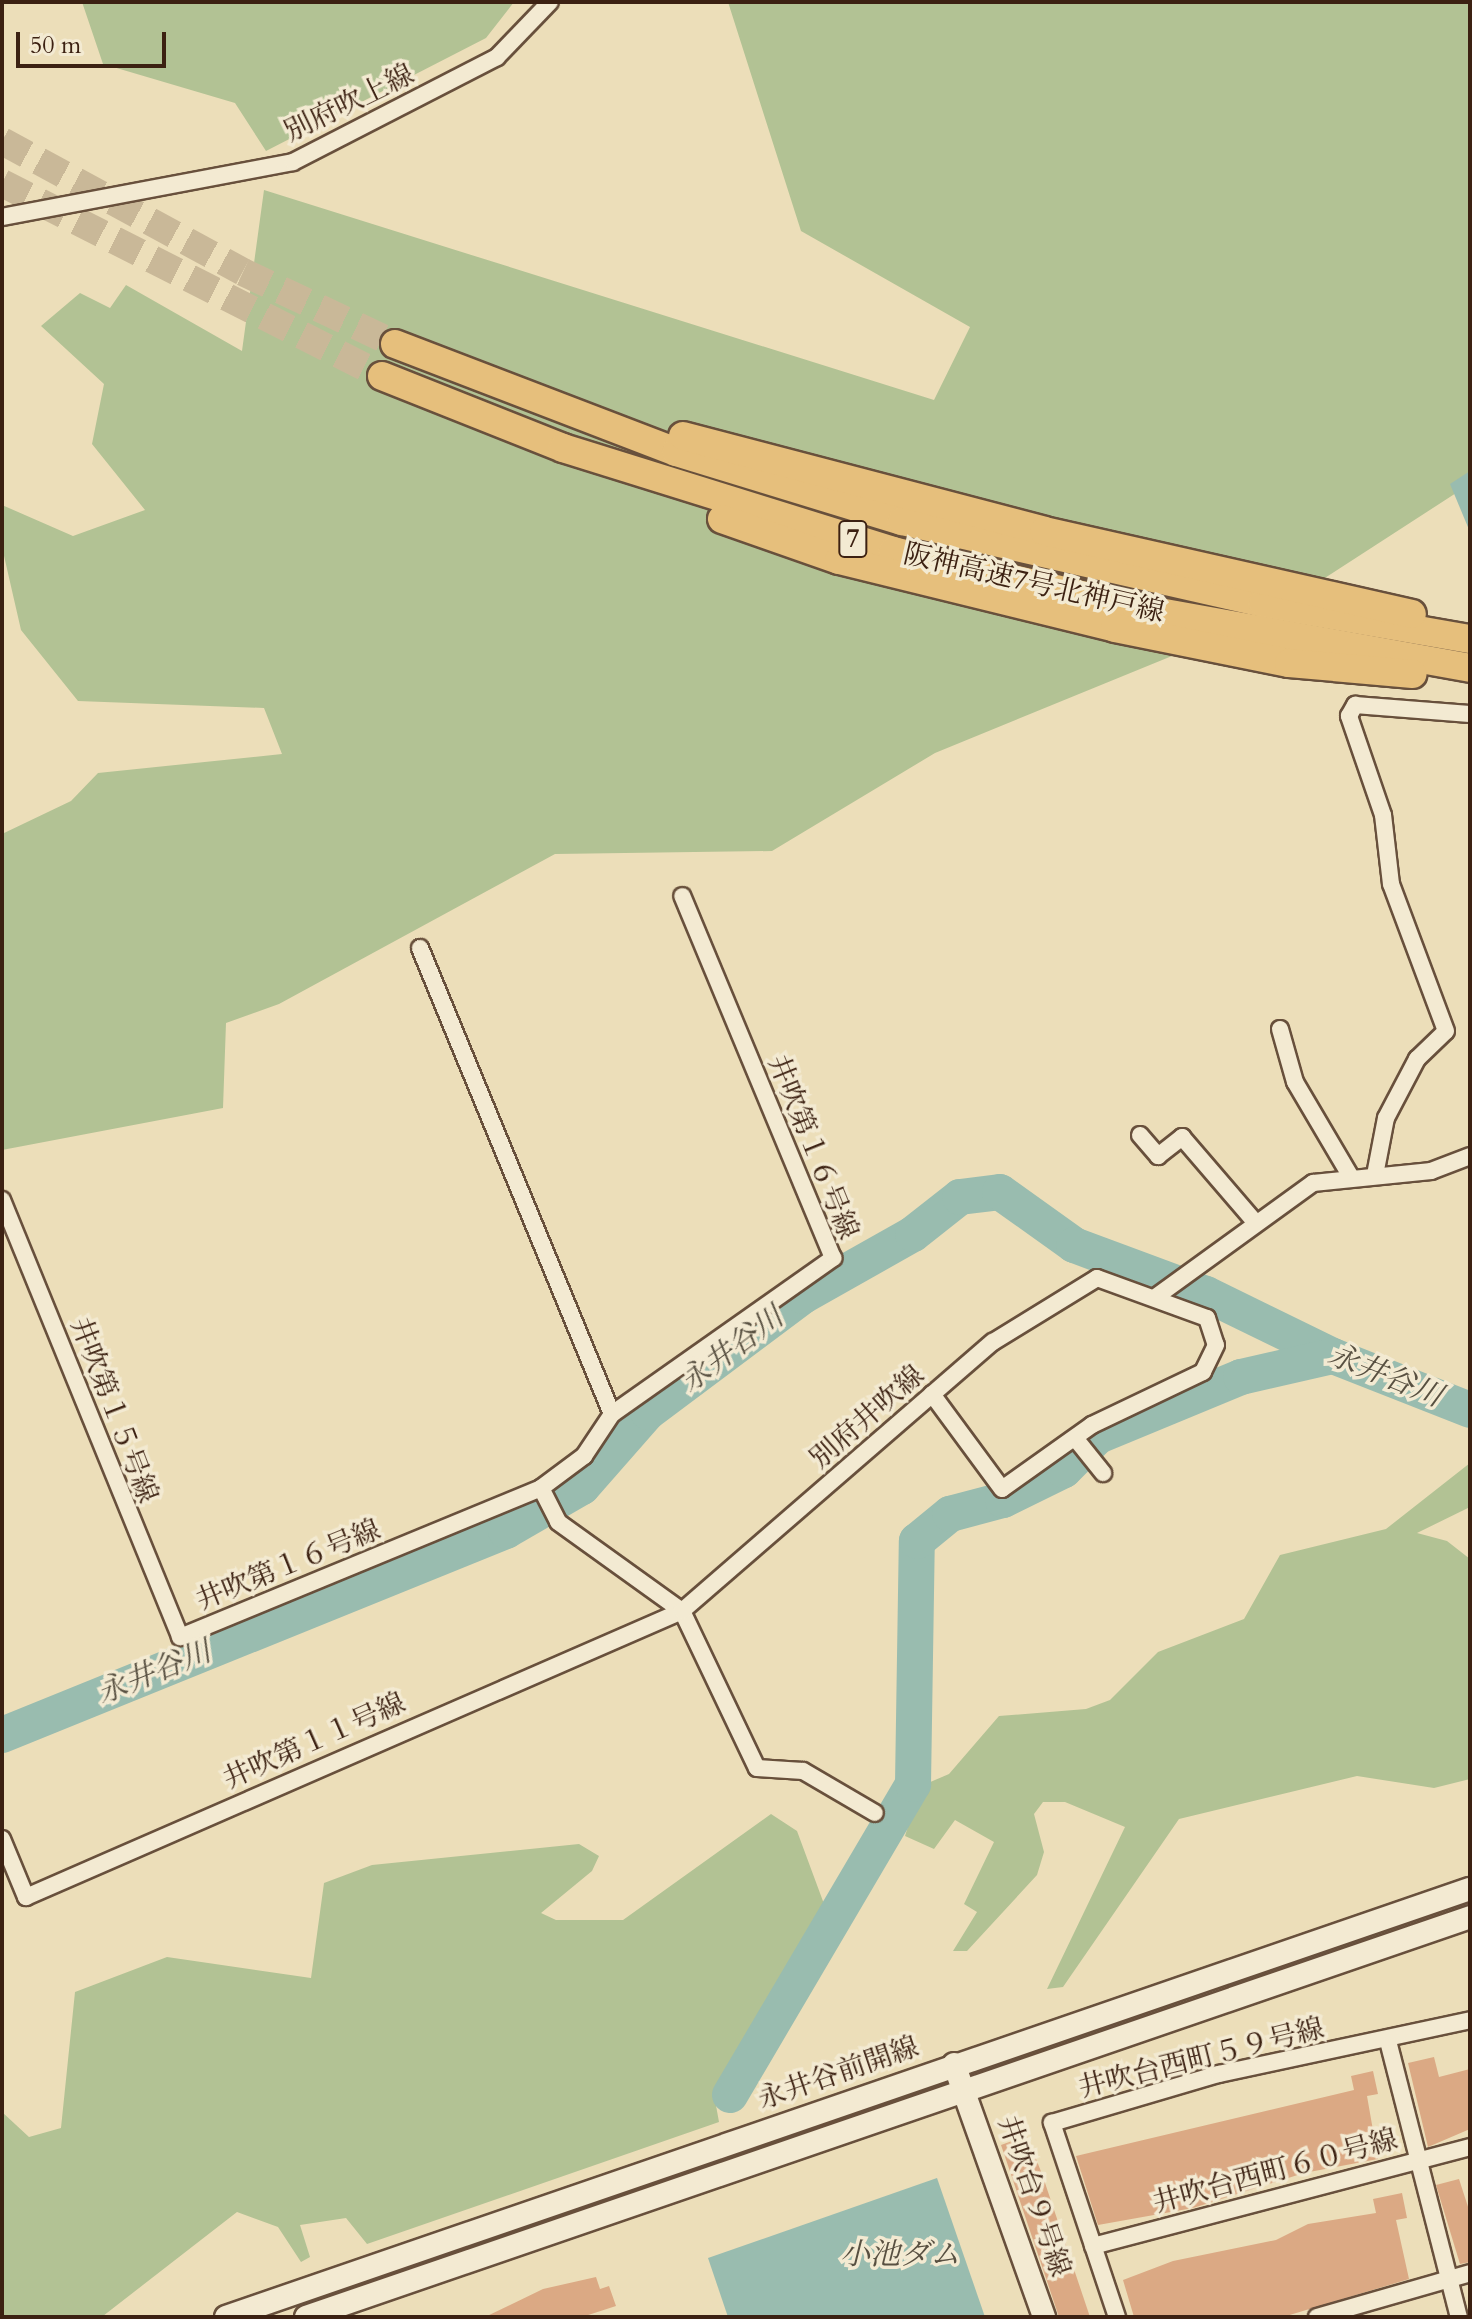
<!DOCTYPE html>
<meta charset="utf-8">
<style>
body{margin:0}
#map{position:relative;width:1472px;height:2319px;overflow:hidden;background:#ecdeb9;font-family:Cardo,"Noto Serif JP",serif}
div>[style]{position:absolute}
.green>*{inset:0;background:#b2c294}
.water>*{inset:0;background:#99bcaf}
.river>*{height:36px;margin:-18px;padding:0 18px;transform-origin:18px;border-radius:18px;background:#99bcaf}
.building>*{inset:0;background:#dba984}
.highway-tunnel>*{height:28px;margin-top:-14px;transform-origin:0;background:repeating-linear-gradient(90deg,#c9b898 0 28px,transparent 0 42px)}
.roads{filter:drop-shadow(2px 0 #68503c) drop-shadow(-2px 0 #68503c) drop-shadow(0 2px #68503c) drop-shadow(0 -2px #68503c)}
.street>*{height:16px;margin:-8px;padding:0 8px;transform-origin:8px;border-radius:8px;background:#f3ead2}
.secondary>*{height:22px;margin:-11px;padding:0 11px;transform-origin:11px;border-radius:11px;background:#f3ead2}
.highway>*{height:28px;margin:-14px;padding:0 14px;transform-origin:14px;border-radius:14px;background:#e6bf7c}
span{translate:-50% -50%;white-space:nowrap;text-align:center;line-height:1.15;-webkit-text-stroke:7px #f3ead2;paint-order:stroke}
.shield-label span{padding:2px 6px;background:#f3ead2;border:2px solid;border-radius:6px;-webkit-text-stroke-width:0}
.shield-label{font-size:26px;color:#3c2112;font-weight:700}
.street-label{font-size:28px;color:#3c2112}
.water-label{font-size:30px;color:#585041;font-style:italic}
.frame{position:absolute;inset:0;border:4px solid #3c2112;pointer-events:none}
.scale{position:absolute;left:16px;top:32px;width:150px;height:36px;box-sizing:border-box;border:4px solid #3c2112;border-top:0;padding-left:10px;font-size:24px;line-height:28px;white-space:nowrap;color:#3c2112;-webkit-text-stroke:6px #f3ead2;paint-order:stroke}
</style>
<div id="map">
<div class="green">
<i style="clip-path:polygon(82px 2px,514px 2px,486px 38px,266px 151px,235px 103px,103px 64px)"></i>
<i style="clip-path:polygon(728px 2px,1470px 2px,1470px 484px,1260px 620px,935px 753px,772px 851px,555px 854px,279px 1004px,226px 1023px,223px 1108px,2px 1150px,2px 834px,71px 801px,98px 773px,282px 754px,264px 708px,78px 701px,21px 630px,2px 547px,2px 505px,73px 536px,145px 510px,92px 444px,104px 384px,41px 326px,80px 293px,110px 308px,126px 285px,242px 351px,264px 190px,934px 400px,970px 327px,801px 231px)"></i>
<i style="clip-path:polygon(1470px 1463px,1470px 1507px,1417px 1533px,1447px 1541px,1470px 1559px,1470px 1779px,1434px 1788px,1357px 1776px,1179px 1819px,1063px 1987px,1047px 1989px,1125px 1827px,1065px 1802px,1043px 1802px,1034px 1814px,1044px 1852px,1037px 1875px,967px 1951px,953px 1951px,977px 1912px,964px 1904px,994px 1842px,955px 1820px,934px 1849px,905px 1836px,921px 1786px,949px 1774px,999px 1716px,1086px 1709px,1110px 1700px,1158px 1652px,1244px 1619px,1280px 1555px,1386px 1529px)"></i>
<i style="clip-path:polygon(771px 1814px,797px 1831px,827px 1912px,715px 2100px,719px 2122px,367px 2244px,346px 2218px,300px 2225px,310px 2257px,301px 2262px,278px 2227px,237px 2212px,103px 2316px,2px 2317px,2px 2112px,29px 2137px,61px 2128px,75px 1992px,167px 1957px,311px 1978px,324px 1883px,372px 1865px,579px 1844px,599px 1856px,592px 1871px,541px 1913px,556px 1920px,623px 1920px)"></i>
</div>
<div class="water">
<i style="clip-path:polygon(1470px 471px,1470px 532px,1450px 484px)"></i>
<i style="clip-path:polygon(937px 2178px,985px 2317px,728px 2317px,708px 2258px)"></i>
</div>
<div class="river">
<i style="left:2px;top:1735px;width:544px;rotate:-22.04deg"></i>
<i style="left:506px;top:1531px;width:88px;rotate:-30.1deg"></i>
<i style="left:582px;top:1487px;width:100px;rotate:-48.7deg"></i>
<i style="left:648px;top:1412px;width:194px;rotate:-36.8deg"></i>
<i style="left:803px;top:1296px;width:126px;rotate:-29.4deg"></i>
<i style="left:913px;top:1234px;width:60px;rotate:-38.2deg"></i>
<i style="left:960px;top:1197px;width:40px;rotate:-7.1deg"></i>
<i style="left:1000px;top:1192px;width:91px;rotate:35.6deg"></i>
<i style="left:1074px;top:1245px;width:141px;rotate:20.4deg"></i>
<i style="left:1206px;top:1294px;width:141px;rotate:26deg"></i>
<i style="left:1333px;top:1356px;width:147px;rotate:21.5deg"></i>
<i style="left:730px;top:2095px;width:361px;rotate:-59.5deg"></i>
<i style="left:913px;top:1784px;width:243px;rotate:-89.1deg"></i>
<i style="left:917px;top:1541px;width:43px;rotate:-39.3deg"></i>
<i style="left:950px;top:1514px;width:55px;rotate:-14.8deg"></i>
<i style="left:1003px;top:1500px;width:68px;rotate:-26.2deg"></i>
<i style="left:1064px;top:1470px;width:48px;rotate:-45deg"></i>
<i style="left:1098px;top:1436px;width:155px;rotate:-22.4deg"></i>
<i style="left:1241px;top:1377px;width:94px;rotate:-12.9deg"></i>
</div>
<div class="building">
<i style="clip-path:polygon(1434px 2057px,1439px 2077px,1470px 2069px,1470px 2129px,1428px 2147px,1408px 2063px)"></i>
<i style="clip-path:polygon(1373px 2071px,1378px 2094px,1367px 2096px,1378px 2159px,1304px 2173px,1193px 2208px,1098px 2225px,1076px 2156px,1354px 2090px,1351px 2076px)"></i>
<i style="clip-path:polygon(1027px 2136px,1042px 2174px,1090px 2317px,1059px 2317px,1054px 2302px,1001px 2145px)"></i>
<i style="clip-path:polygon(1459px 2179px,1470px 2213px,1470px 2262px,1460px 2264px,1436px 2185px)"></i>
<i style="clip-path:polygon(1402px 2193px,1407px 2218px,1396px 2220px,1409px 2279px,1283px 2317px,1134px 2317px,1123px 2280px,1173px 2261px,1276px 2240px,1308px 2224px,1376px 2213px,1373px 2199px)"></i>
<i style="clip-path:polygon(596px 2277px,600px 2289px,609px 2286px,616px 2306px,582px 2317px,485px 2317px,543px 2289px)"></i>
</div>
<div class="highway-tunnel">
<i style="left:2px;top:141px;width:274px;rotate:28.5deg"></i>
<i style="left:243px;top:272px;width:168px;rotate:25.3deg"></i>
<i style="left:2px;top:183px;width:426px;rotate:26.9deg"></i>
</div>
<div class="roads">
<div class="street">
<i style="left:2px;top:217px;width:296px;rotate:-10.7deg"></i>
<i style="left:293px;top:162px;width:229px;rotate:-27.2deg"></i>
<i style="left:497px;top:57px;width:76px;rotate:-46.1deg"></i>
<i style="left:420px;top:948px;width:504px;rotate:67.61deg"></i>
<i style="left:1280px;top:1029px;width:55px;rotate:74.2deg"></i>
<i style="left:1295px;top:1082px;width:110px;rotate:59.5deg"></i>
<i style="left:1140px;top:1135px;width:28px;rotate:49deg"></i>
<i style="left:1158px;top:1156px;width:31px;rotate:-38deg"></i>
<i style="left:1182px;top:1137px;width:112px;rotate:49.3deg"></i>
<i style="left:1375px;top:1175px;width:58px;rotate:-79.1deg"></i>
<i style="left:1386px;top:1118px;width:67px;rotate:-62.3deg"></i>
<i style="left:1417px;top:1059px;width:40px;rotate:-44deg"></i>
<i style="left:1446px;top:1031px;width:157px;rotate:-110.5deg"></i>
<i style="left:1391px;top:884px;width:69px;rotate:-96.6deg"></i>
<i style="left:1383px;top:815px;width:105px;rotate:-109deg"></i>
<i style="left:1349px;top:716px;width:13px;rotate:-61deg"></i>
<i style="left:1355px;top:705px;width:115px;rotate:4.5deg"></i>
<i style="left:2px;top:1200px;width:472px;rotate:67.8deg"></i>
<i style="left:180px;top:1637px;width:391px;rotate:-22.4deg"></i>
<i style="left:541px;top:1488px;width:54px;rotate:-36.7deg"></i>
<i style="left:584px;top:1456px;width:50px;rotate:-56.3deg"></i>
<i style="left:612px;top:1414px;width:271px;rotate:-35.2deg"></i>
<i style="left:833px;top:1258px;width:392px;rotate:-112.6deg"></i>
<i style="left:1157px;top:1296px;width:193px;rotate:-35.9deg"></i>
<i style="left:1313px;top:1183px;width:119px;rotate:-5.8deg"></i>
<i style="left:1431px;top:1171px;width:42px;rotate:-21deg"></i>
<i style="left:1075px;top:1438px;width:45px;rotate:51.3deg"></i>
<i style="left:541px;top:1488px;width:38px;rotate:63deg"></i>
<i style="left:558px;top:1522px;width:153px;rotate:35.7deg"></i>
<i style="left:682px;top:1611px;width:174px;rotate:64.5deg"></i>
<i style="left:757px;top:1768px;width:46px;rotate:3.7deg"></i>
<i style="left:803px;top:1771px;width:83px;rotate:30.3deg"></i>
<i style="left:2px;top:1839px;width:63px;rotate:67.5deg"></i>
<i style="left:26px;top:1897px;width:716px;rotate:-23.56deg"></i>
<i style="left:682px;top:1611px;width:411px;rotate:-40.9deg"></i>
<i style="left:993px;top:1342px;width:122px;rotate:-31.6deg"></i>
<i style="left:1097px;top:1278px;width:117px;rotate:20deg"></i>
<i style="left:1207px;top:1318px;width:28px;rotate:72deg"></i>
<i style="left:1216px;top:1345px;width:30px;rotate:116deg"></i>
<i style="left:1203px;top:1372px;width:123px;rotate:154.5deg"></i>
<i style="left:1092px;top:1425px;width:110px;rotate:144.6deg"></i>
<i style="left:1002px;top:1489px;width:118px;rotate:-126.4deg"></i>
<i style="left:1388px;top:2041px;width:285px;rotate:75.6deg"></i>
<i style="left:1093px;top:2246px;width:390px;rotate:-14.7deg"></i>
<i style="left:1117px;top:2317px;width:205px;rotate:-108.5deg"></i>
<i style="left:1052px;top:2123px;width:174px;rotate:-16.4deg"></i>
<i style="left:1219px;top:2074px;width:257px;rotate:-12.1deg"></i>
<i style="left:1317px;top:2317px;width:159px;rotate:-16deg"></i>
</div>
<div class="secondary">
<i style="left:954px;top:2064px;width:269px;rotate:70.4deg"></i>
<i style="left:226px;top:2317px;width:1316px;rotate:-18.99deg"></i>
<i style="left:306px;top:2317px;width:1231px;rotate:-18.96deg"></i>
</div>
<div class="highway">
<i style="left:395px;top:344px;width:301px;rotate:21deg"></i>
<i style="left:676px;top:452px;width:236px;rotate:17deg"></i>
<i style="left:902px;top:521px;width:370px;rotate:12.8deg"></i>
<i style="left:1263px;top:603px;width:210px;rotate:9.9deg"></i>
<i style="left:382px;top:376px;width:195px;rotate:21.7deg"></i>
<i style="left:563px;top:448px;width:346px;rotate:17.3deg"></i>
<i style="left:893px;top:551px;width:251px;rotate:13.1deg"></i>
<i style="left:1137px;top:608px;width:338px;rotate:10.2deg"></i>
<i style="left:683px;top:436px;width:373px;rotate:14.7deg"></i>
<i style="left:1044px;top:531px;width:377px;rotate:12.7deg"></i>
<i style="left:722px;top:519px;width:124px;rotate:19.3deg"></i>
<i style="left:839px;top:560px;width:284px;rotate:13.8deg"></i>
<i style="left:1115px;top:628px;width:177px;rotate:11.4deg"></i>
<i style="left:1289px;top:663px;width:124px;rotate:5.1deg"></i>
</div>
</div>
<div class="shield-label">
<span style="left:853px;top:539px">7</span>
</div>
<div class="street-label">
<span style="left:349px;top:103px;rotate:-26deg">別府吹上線</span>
<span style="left:1034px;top:583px;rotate:13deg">阪神高速7号北神戸線</span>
<span style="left:813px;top:1147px;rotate:68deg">井吹第１６号線</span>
<span style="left:114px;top:1410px;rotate:69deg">井吹第１５号線</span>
<span style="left:867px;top:1417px;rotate:-41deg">別府井吹線</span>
<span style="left:288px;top:1565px;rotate:-22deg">井吹第１６号線</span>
<span style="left:314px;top:1741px;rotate:-24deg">井吹第１１号線</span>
<span style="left:1201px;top:2058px;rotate:-14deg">井吹台西町５９号線</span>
<span style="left:838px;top:2073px;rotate:-19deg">永井谷前開線</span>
<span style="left:1275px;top:2171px;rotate:-15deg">井吹台西町６０号線</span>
<span style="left:1034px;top:2196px;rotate:71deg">井吹台９号線</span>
</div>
<div class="water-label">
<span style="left:732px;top:1350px;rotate:-37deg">永井谷川</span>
<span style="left:1385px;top:1376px;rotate:22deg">永井谷川</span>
<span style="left:154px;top:1673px;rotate:-22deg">永井谷川</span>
<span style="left:900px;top:2255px">小池ダム</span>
</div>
<div class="frame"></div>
<div class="scale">50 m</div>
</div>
